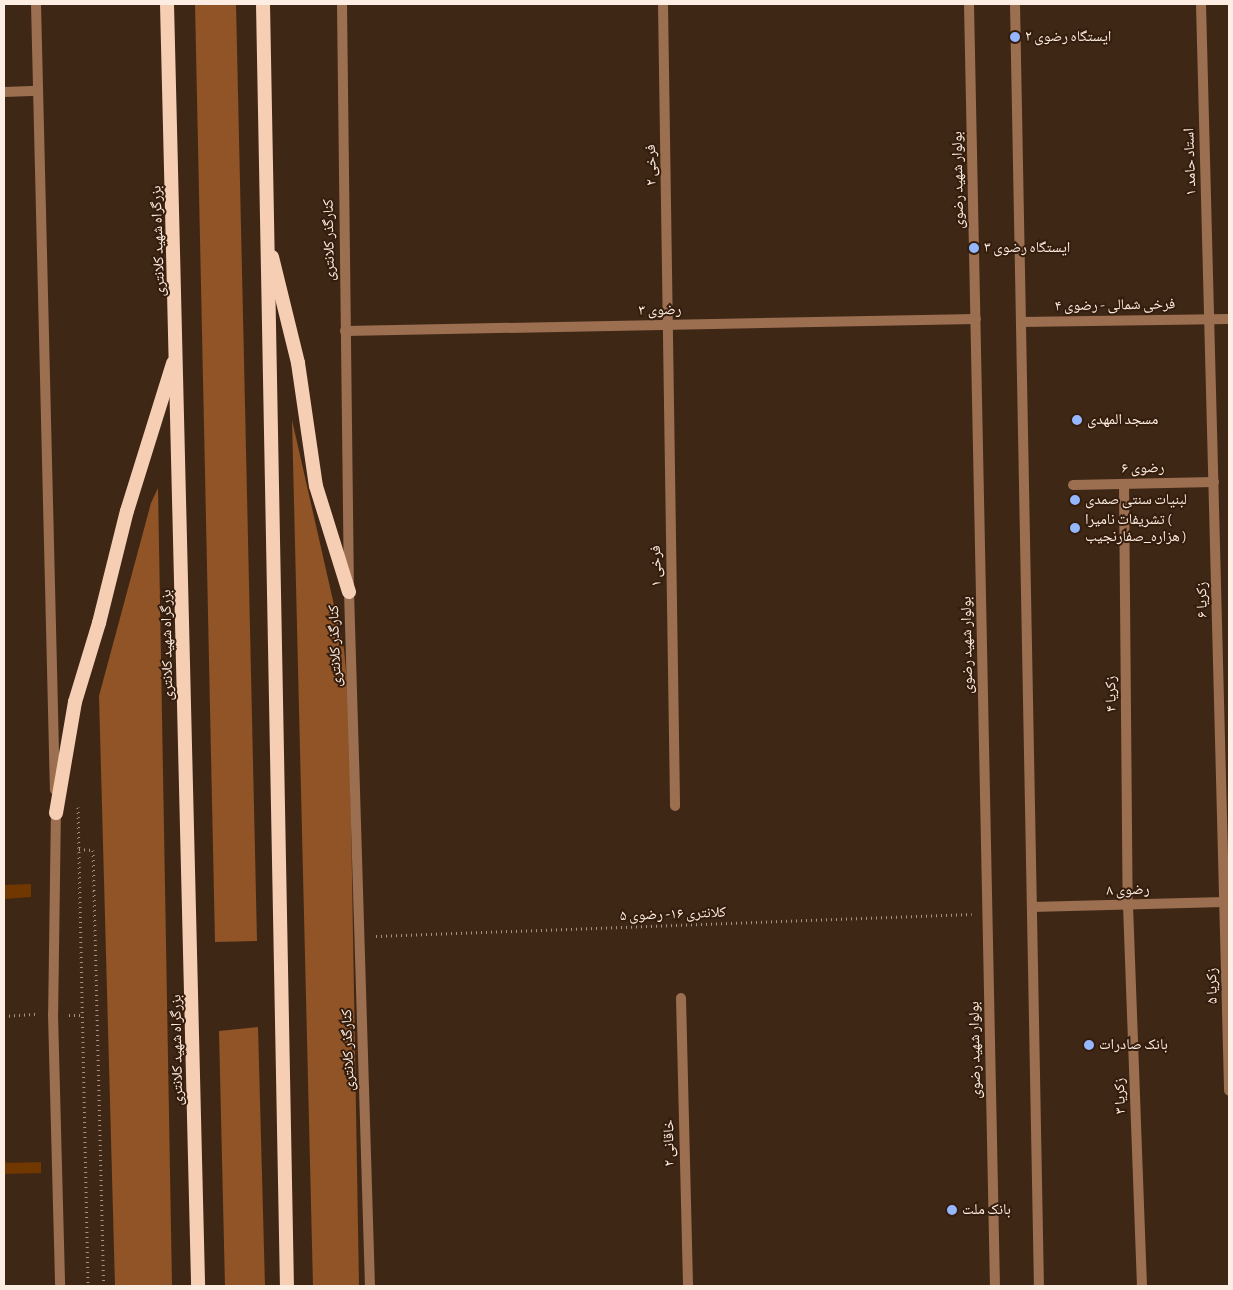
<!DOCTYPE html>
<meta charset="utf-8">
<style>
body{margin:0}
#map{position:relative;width:1233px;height:1290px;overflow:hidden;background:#3f2716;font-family:"Alegreya Sans","Noto Naskh Arabic",sans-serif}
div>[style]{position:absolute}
.forest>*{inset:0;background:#915427}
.building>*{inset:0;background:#713700}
.path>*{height:3px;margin-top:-1.5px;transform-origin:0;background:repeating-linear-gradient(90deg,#a69184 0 1px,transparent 0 5px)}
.minor>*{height:10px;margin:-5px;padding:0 5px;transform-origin:5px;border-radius:5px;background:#9c6f51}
.tertiary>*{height:10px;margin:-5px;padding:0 5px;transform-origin:5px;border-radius:5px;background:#9c6f51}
.trunk>*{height:14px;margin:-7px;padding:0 7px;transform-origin:7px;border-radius:7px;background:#f6ceb4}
.dots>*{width:14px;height:14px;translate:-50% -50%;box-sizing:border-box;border:2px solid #341d0c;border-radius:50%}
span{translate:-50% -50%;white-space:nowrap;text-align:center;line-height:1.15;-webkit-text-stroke:4px #341d0c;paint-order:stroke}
.poi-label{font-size:15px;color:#feede2}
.left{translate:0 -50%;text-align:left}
.street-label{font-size:15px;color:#feede2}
.frame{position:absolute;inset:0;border:5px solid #feede2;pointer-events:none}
</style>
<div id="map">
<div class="forest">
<i style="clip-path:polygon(195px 4px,236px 4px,257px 941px,215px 942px)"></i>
<i style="clip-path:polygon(292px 420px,344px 649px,349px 700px,359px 1286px,313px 1286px)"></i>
<i style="clip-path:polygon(158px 488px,172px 1286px,115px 1286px,99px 696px,151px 503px)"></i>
<i style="clip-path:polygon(258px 1027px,265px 1286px,225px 1286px,219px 1031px)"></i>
</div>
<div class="building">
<i style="clip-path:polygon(31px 884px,31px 897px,4px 899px,4px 885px)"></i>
<i style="clip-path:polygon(4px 1160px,7px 1163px,41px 1162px,41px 1173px,4px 1174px)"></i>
</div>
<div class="path">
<i style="left:78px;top:807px;width:479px;rotate:88.8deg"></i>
<i style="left:79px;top:849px;width:14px;rotate:4deg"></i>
<i style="left:93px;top:850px;width:436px;rotate:88.6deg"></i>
<i style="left:376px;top:936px;width:596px;rotate:-2.11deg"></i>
<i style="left:69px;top:1015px;width:14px"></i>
<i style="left:4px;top:1016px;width:32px;rotate:-4deg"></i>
</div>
<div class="minor">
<i style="left:36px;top:4px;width:786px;rotate:88.62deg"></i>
<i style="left:342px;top:4px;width:588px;rotate:89.32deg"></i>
<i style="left:349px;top:592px;width:694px;rotate:88.27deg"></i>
<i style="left:663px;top:4px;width:802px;rotate:89.14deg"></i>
<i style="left:1201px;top:4px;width:1087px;rotate:88.52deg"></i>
<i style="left:4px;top:92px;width:34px;rotate:-2deg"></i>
<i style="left:1021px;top:322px;width:208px;rotate:-0.8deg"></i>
<i style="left:345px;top:331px;width:631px;rotate:-1.09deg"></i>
<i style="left:1124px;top:484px;width:421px;rotate:89.5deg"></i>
<i style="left:1128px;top:905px;width:381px;rotate:87.9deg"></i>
<i style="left:1073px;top:485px;width:141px;rotate:-1.2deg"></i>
<i style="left:56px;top:807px;width:207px;rotate:90.8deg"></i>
<i style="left:53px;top:1014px;width:272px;rotate:88.5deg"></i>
<i style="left:1032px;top:907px;width:192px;rotate:-1.5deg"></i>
<i style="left:681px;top:998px;width:288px;rotate:88.6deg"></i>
</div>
<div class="tertiary">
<i style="left:969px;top:4px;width:1282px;rotate:88.84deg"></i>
<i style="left:1015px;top:4px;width:1282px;rotate:88.93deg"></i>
</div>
<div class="trunk">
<i style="left:167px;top:4px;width:1282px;rotate:88.61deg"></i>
<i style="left:263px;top:4px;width:1282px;rotate:88.93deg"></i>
<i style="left:272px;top:257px;width:109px;rotate:76.2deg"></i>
<i style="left:298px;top:363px;width:124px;rotate:81.7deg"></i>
<i style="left:316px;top:486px;width:111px;rotate:72.7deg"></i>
<i style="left:56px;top:813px;width:113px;rotate:-80.3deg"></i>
<i style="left:75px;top:702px;width:83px;rotate:-73.1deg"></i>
<i style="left:99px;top:623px;width:115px;rotate:-76deg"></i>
<i style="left:127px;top:511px;width:155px;rotate:-72.7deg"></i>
</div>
<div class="dots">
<i style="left:1015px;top:37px;background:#95b7fd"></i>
<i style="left:974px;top:248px;background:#95b7fd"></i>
<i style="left:1077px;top:420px;background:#95b7fd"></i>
<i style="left:1075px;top:500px;background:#95b7fd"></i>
<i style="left:1075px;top:528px;background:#95b7fd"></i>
<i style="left:1089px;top:1045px;background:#95b7fd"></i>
<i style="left:952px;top:1210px;background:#95b7fd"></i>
</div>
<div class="poi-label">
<span class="left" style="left:1025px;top:37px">ایستگاه رضوی ۲</span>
<span class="left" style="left:984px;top:248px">ایستگاه رضوی ۳</span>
<span class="left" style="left:1087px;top:420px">مسجد المهدی</span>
<span class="left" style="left:1085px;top:500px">لبنیات سنتی صمدی</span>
<span class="left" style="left:1085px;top:528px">تشریفات نامیرا (<br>هزاره_صفارنجیب )</span>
<span class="left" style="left:1099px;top:1045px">بانک صادرات</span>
<span class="left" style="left:962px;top:1210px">بانک ملت</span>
</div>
<div class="street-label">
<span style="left:1190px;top:162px;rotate:-92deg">استاد حامد ۱</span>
<span style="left:651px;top:165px;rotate:-91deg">فرخی ۲</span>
<span style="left:958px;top:180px;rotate:-91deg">بولوار شهید رضوی</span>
<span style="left:329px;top:240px;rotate:-91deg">کنارگذر کلانتری</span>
<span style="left:158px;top:241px;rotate:-92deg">بزرگراه شهید کلانتری</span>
<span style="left:1115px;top:305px;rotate:-1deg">فرخی شمالی - رضوی ۴</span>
<span style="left:660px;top:310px;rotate:-1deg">رضوی ۳</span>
<span style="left:1143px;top:468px;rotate:-1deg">رضوی ۶</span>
<span style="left:656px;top:566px;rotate:-91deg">فرخی ۱</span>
<span style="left:1202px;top:600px;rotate:-91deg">زکریا ۶</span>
<span style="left:167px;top:645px;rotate:-91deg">بزرگراه شهید کلانتری</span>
<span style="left:967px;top:645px;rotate:-91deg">بولوار شهید رضوی</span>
<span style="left:335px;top:646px;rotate:-92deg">کنارگذر کلانتری</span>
<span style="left:1111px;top:694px;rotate:-91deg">زکریا ۴</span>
<span style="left:1128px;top:890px;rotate:-2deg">رضوی ۸</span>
<span style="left:673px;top:914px;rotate:-2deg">کلانتری ۱۶- رضوی ۵</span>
<span style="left:1212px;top:986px;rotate:-91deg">زکریا ۵</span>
<span style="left:177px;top:1050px;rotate:-91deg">بزرگراه شهید کلانتری</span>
<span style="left:348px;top:1050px;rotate:-92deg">کنارگذر کلانتری</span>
<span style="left:975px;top:1050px;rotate:-91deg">بولوار شهید رضوی</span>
<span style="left:1120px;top:1096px;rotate:-92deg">زکریا ۳</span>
<span style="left:669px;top:1143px;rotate:-91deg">خاقانی ۲</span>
</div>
<div class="frame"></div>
</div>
